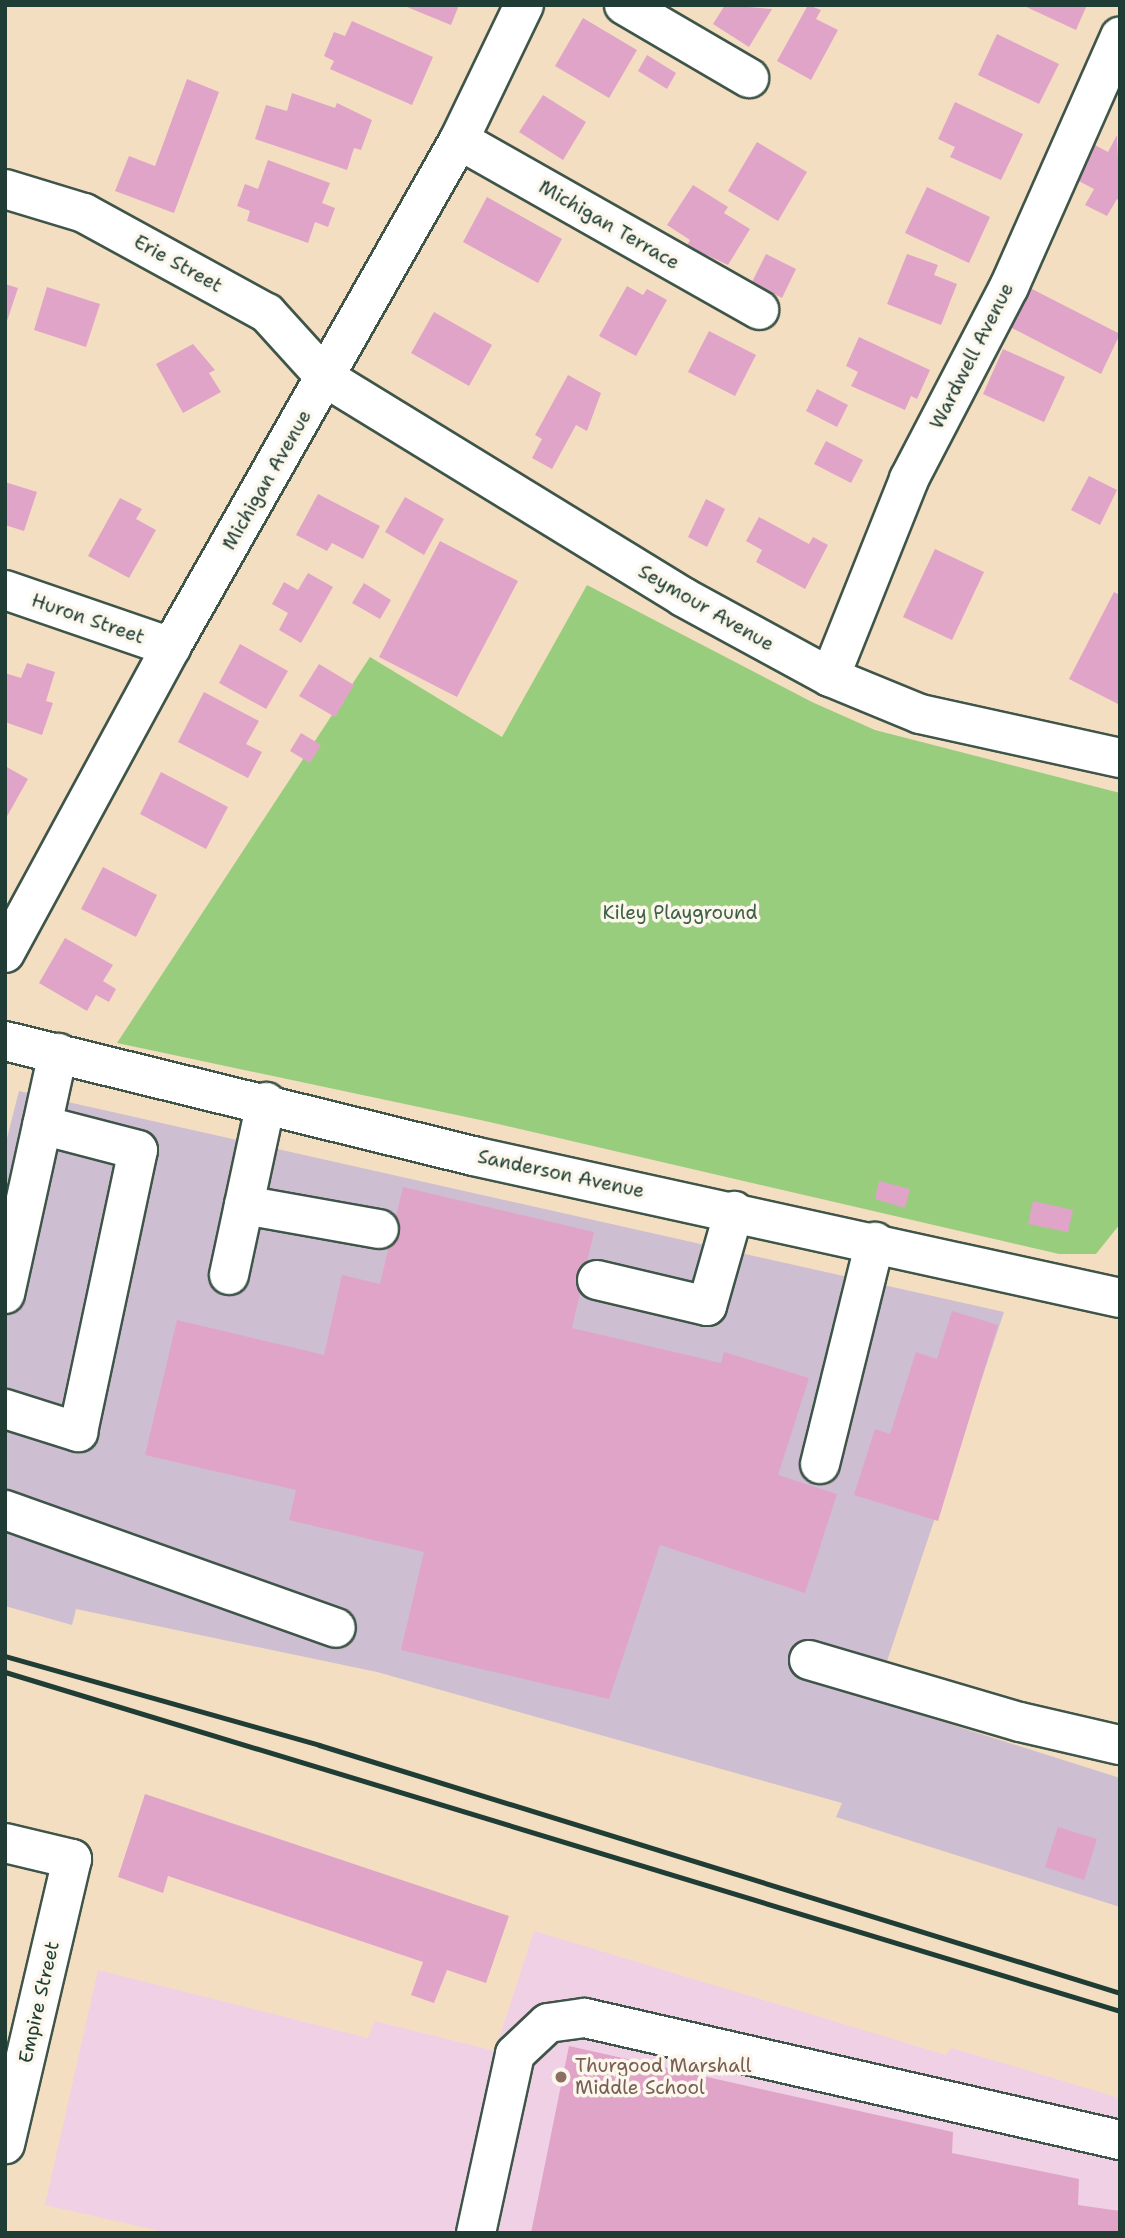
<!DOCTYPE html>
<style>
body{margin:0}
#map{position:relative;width:1125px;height:2238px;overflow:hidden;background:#f4dec1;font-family:"Shantell Sans",sans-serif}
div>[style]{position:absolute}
.built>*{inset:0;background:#f0d0e4}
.industrial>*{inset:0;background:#cebed1}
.green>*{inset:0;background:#99cd7e}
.building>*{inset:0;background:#e0a4c8}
.roads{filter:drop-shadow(2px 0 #3f5549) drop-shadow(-2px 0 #3f5549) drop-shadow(0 2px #3f5549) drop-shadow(0 -2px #3f5549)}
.minor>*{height:38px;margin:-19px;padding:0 19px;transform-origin:19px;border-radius:19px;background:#fff}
.rail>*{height:5px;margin:-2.5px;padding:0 2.5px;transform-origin:2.5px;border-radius:2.5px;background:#1f3d34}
.dots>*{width:19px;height:19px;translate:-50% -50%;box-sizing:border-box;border:4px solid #fbf7ec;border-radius:50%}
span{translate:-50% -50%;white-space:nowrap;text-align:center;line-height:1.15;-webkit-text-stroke:7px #fbf7ec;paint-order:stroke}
.street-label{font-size:19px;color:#1f3d34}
.park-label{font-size:19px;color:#3e6146}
.education-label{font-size:19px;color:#785e54}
.left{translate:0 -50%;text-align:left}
.frame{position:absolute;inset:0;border:7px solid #1f3d34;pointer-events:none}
</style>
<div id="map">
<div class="built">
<i style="clip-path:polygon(534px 1931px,946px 2055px,952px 2048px,1120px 2098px,1120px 2233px,169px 2233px,45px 2205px,98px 1970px,368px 2038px,375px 2021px,495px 2051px)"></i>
</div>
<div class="industrial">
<i style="clip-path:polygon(19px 1091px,1004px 1312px,874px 1700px,1120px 1778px,1120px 1907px,836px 1817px,842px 1803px,377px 1672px,76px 1609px,72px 1625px,5px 1606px,5px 1146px)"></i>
</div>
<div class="green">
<i style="clip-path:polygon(587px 585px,812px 702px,875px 730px,1120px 793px,1120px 1224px,1096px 1254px,1059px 1254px,485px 1121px,117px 1043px,370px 657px,502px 737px)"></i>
</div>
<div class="building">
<i style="clip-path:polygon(402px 5px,459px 5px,451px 25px)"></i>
<i style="clip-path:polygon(725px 5px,772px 9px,749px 47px,713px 24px)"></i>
<i style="clip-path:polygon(808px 5px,821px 10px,816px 19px,838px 30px,811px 80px,777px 61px)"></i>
<i style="clip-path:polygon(1022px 5px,1087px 5px,1076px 30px)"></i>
<i style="clip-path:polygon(583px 18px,637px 50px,609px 98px,555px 66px)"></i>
<i style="clip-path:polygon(352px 21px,433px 57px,412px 105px,330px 69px,334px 61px,324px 56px,334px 32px,345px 36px)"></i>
<i style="clip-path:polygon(997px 34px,1059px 64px,1039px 104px,978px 75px)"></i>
<i style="clip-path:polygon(647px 55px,676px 73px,667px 89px,638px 71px)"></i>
<i style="clip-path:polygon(187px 79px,219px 92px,174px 213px,115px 191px,129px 156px,155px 166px)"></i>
<i style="clip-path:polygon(292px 93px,335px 108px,337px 103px,372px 120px,361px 150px,354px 148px,347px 170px,255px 139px,266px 105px,287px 111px)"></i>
<i style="clip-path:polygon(543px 95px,586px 122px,563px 160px,519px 132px)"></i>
<i style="clip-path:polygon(955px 102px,1023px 134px,1001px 180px,950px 157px,955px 147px,938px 139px)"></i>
<i style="clip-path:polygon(1117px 135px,1120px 201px,1117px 199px,1107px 216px,1085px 205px,1094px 189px,1073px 178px,1091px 143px,1108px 152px)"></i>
<i style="clip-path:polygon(757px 142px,807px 172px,778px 221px,728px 191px)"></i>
<i style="clip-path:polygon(268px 160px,330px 183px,322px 203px,335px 208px,328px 227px,315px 222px,308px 243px,247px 221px,250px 211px,237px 206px,245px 184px,258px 189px)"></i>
<i style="clip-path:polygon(693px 185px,728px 207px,724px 213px,750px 229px,728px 265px,687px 246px,690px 240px,667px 225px)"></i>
<i style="clip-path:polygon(927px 187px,990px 217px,969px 263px,905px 233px)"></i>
<i style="clip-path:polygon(487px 197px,562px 239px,538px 283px,463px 242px)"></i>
<i style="clip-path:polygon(766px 254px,796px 269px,782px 298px,752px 282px)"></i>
<i style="clip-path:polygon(907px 254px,938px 265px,934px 275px,957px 284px,941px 325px,887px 304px)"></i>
<i style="clip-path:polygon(5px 284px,18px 288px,6px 324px,5px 324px)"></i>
<i style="clip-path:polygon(627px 286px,643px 295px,647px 289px,667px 300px,636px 356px,599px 336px)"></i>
<i style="clip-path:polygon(47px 287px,100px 304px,86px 347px,34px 330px)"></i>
<i style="clip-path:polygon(1030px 288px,1120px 334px,1101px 374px,1010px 327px)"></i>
<i style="clip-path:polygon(434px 312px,492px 345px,469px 386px,411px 353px)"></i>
<i style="clip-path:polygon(709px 331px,756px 355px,735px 396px,688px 372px)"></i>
<i style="clip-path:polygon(859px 337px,930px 370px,917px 399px,911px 396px,905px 410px,851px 386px,858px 372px,846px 366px)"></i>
<i style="clip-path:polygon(193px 344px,215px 370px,209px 373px,221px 392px,183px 413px,156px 364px)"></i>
<i style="clip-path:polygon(1003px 349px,1065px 377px,1044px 422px,983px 394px)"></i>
<i style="clip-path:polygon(568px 375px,601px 393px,587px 431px,576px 425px,552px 469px,532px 458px,542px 439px,535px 435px)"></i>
<i style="clip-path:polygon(817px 389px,848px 405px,837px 427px,806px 411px)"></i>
<i style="clip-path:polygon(826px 441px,863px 460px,851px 483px,814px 464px)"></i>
<i style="clip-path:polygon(1089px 476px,1117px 490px,1100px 525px,1071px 510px)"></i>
<i style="clip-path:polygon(5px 482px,37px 492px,24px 531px,5px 525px)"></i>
<i style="clip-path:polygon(318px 494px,380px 526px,363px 559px,332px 543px,327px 551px,296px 535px)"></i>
<i style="clip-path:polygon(405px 497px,444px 519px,424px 555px,385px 532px)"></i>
<i style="clip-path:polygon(120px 498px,142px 509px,136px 519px,156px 530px,129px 578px,88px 556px)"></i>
<i style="clip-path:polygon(706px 499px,725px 509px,707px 547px,688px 537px)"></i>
<i style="clip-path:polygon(759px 517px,809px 544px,813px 537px,828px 545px,805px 589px,756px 562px,762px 550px,746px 541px)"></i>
<i style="clip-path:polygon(440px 541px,518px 581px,457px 697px,379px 657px)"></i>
<i style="clip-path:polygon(935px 549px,984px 572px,952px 640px,903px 617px)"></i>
<i style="clip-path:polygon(308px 573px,333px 587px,301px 643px,279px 630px,288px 613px,272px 604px,284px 582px,298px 590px)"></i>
<i style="clip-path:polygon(364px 583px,391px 600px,380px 619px,352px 603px)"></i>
<i style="clip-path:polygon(1114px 592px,1120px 595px,1120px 705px,1069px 679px)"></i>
<i style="clip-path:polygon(240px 644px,288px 671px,266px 709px,219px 683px)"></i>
<i style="clip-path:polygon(27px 663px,55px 672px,46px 701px,53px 703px,42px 735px,5px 722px,5px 673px,21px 678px)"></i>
<i style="clip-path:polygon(319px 664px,354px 685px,335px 717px,299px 696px)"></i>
<i style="clip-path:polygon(204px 692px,259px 721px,246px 744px,262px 752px,248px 778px,178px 742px)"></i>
<i style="clip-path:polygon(301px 733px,321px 745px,310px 763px,290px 751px)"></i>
<i style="clip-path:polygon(5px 766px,28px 779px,5px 820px)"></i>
<i style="clip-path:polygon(161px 772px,228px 807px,206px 849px,140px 814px)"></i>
<i style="clip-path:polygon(103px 867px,157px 895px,136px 937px,81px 909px)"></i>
<i style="clip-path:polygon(65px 938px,113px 965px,103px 981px,116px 989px,109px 1002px,96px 995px,87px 1011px,39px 983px)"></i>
<i style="clip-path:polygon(879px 1181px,910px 1189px,905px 1208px,875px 1199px)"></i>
<i style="clip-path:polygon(403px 1187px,594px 1232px,572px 1328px,721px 1363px,724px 1352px,809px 1378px,778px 1475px,837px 1494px,805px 1593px,660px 1545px,609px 1699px,401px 1650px,424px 1552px,289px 1520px,296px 1490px,145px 1455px,177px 1320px,324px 1355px,342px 1275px,380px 1284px)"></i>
<i style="clip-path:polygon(1033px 1201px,1073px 1210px,1068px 1232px,1028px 1224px)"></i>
<i style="clip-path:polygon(952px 1311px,998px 1325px,938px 1521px,854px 1495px,875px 1429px,890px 1434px,916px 1352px,937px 1359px)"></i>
<i style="clip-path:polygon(145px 1794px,509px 1916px,486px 1983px,447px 1970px,434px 2003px,411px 1995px,423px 1962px,168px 1876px,163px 1893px,118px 1877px)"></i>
<i style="clip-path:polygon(1058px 1827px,1097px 1839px,1084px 1880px,1045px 1867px)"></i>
<i style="clip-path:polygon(569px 2046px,953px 2132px,952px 2153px,1079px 2179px,1078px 2205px,1120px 2211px,1120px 2233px,531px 2233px)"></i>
</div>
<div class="roads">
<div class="minor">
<i style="left:624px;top:5px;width:145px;rotate:30.3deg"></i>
<i style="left:459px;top:140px;width:345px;rotate:29.5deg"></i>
<i style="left:5px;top:189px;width:83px;rotate:16.9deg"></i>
<i style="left:84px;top:213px;width:209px;rotate:28.7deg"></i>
<i style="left:267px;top:313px;width:88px;rotate:47.8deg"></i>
<i style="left:326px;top:378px;width:419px;rotate:31.5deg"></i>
<i style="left:683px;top:597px;width:167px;rotate:28.6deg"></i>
<i style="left:830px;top:677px;width:97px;rotate:22.3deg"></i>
<i style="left:920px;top:714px;width:205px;rotate:12.4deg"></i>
<i style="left:5px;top:590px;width:176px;rotate:19deg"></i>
<i style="left:830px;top:677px;width:213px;rotate:-68.2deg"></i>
<i style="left:909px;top:479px;width:216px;rotate:-62.5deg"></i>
<i style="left:1009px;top:287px;width:274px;rotate:-66.1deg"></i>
<i style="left:5px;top:953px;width:348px;rotate:-61.5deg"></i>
<i style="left:171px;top:647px;width:583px;rotate:-60.4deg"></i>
<i style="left:459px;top:140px;width:150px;rotate:-64.3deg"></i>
<i style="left:5px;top:1041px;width:482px;rotate:13.8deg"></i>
<i style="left:473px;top:1156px;width:662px;rotate:12.38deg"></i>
<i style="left:244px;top:1205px;width:137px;rotate:10.1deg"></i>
<i style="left:229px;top:1275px;width:177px;rotate:-77.9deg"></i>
<i style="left:597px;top:1280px;width:113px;rotate:13.3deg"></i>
<i style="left:707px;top:1306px;width:99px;rotate:-74.1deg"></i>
<i style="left:5px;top:1294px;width:247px;rotate:-77.6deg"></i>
<i style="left:5px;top:1409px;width:77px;rotate:17.5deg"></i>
<i style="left:78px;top:1432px;width:288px;rotate:-78deg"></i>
<i style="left:138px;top:1150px;width:99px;rotate:-165.4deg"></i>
<i style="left:820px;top:1464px;width:229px;rotate:-76.1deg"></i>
<i style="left:5px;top:1510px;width:351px;rotate:19.6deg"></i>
<i style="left:809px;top:1660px;width:220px;rotate:16.4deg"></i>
<i style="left:1020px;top:1722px;width:103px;rotate:13deg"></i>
<i style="left:5px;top:1843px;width:69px;rotate:13.4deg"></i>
<i style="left:72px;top:1859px;width:293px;rotate:103.2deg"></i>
<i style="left:476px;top:2233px;width:183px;rotate:-77.7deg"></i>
<i style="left:515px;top:2054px;width:45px;rotate:-43.2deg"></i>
<i style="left:548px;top:2023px;width:37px;rotate:-8deg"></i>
<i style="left:585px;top:2018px;width:549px;rotate:12.85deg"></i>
</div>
</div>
<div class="rail">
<i style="left:5px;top:1656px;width:326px;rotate:15.8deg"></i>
<i style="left:319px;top:1745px;width:839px;rotate:17.2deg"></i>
<i style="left:5px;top:1672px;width:1165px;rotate:16.91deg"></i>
</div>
<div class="dots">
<i style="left:561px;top:2077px;background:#8d6e63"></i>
</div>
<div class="street-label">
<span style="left:609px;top:225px;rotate:30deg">Michigan Terrace</span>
<span style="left:178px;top:264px;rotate:29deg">Erie Street</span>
<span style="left:972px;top:356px;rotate:-63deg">Wardwell Avenue</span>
<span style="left:267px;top:480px;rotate:-60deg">Michigan Avenue</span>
<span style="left:706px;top:608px;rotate:30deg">Seymour Avenue</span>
<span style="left:88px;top:619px;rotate:19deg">Huron Street</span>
<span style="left:561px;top:1174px;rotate:12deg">Sanderson Avenue</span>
<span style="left:39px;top:2002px;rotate:-77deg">Empire Street</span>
</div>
<div class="park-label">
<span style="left:680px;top:913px">Kiley Playground</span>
</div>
<div class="education-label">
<span class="left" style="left:575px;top:2077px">Thurgood Marshall<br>Middle School</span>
</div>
<div class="frame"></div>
</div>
